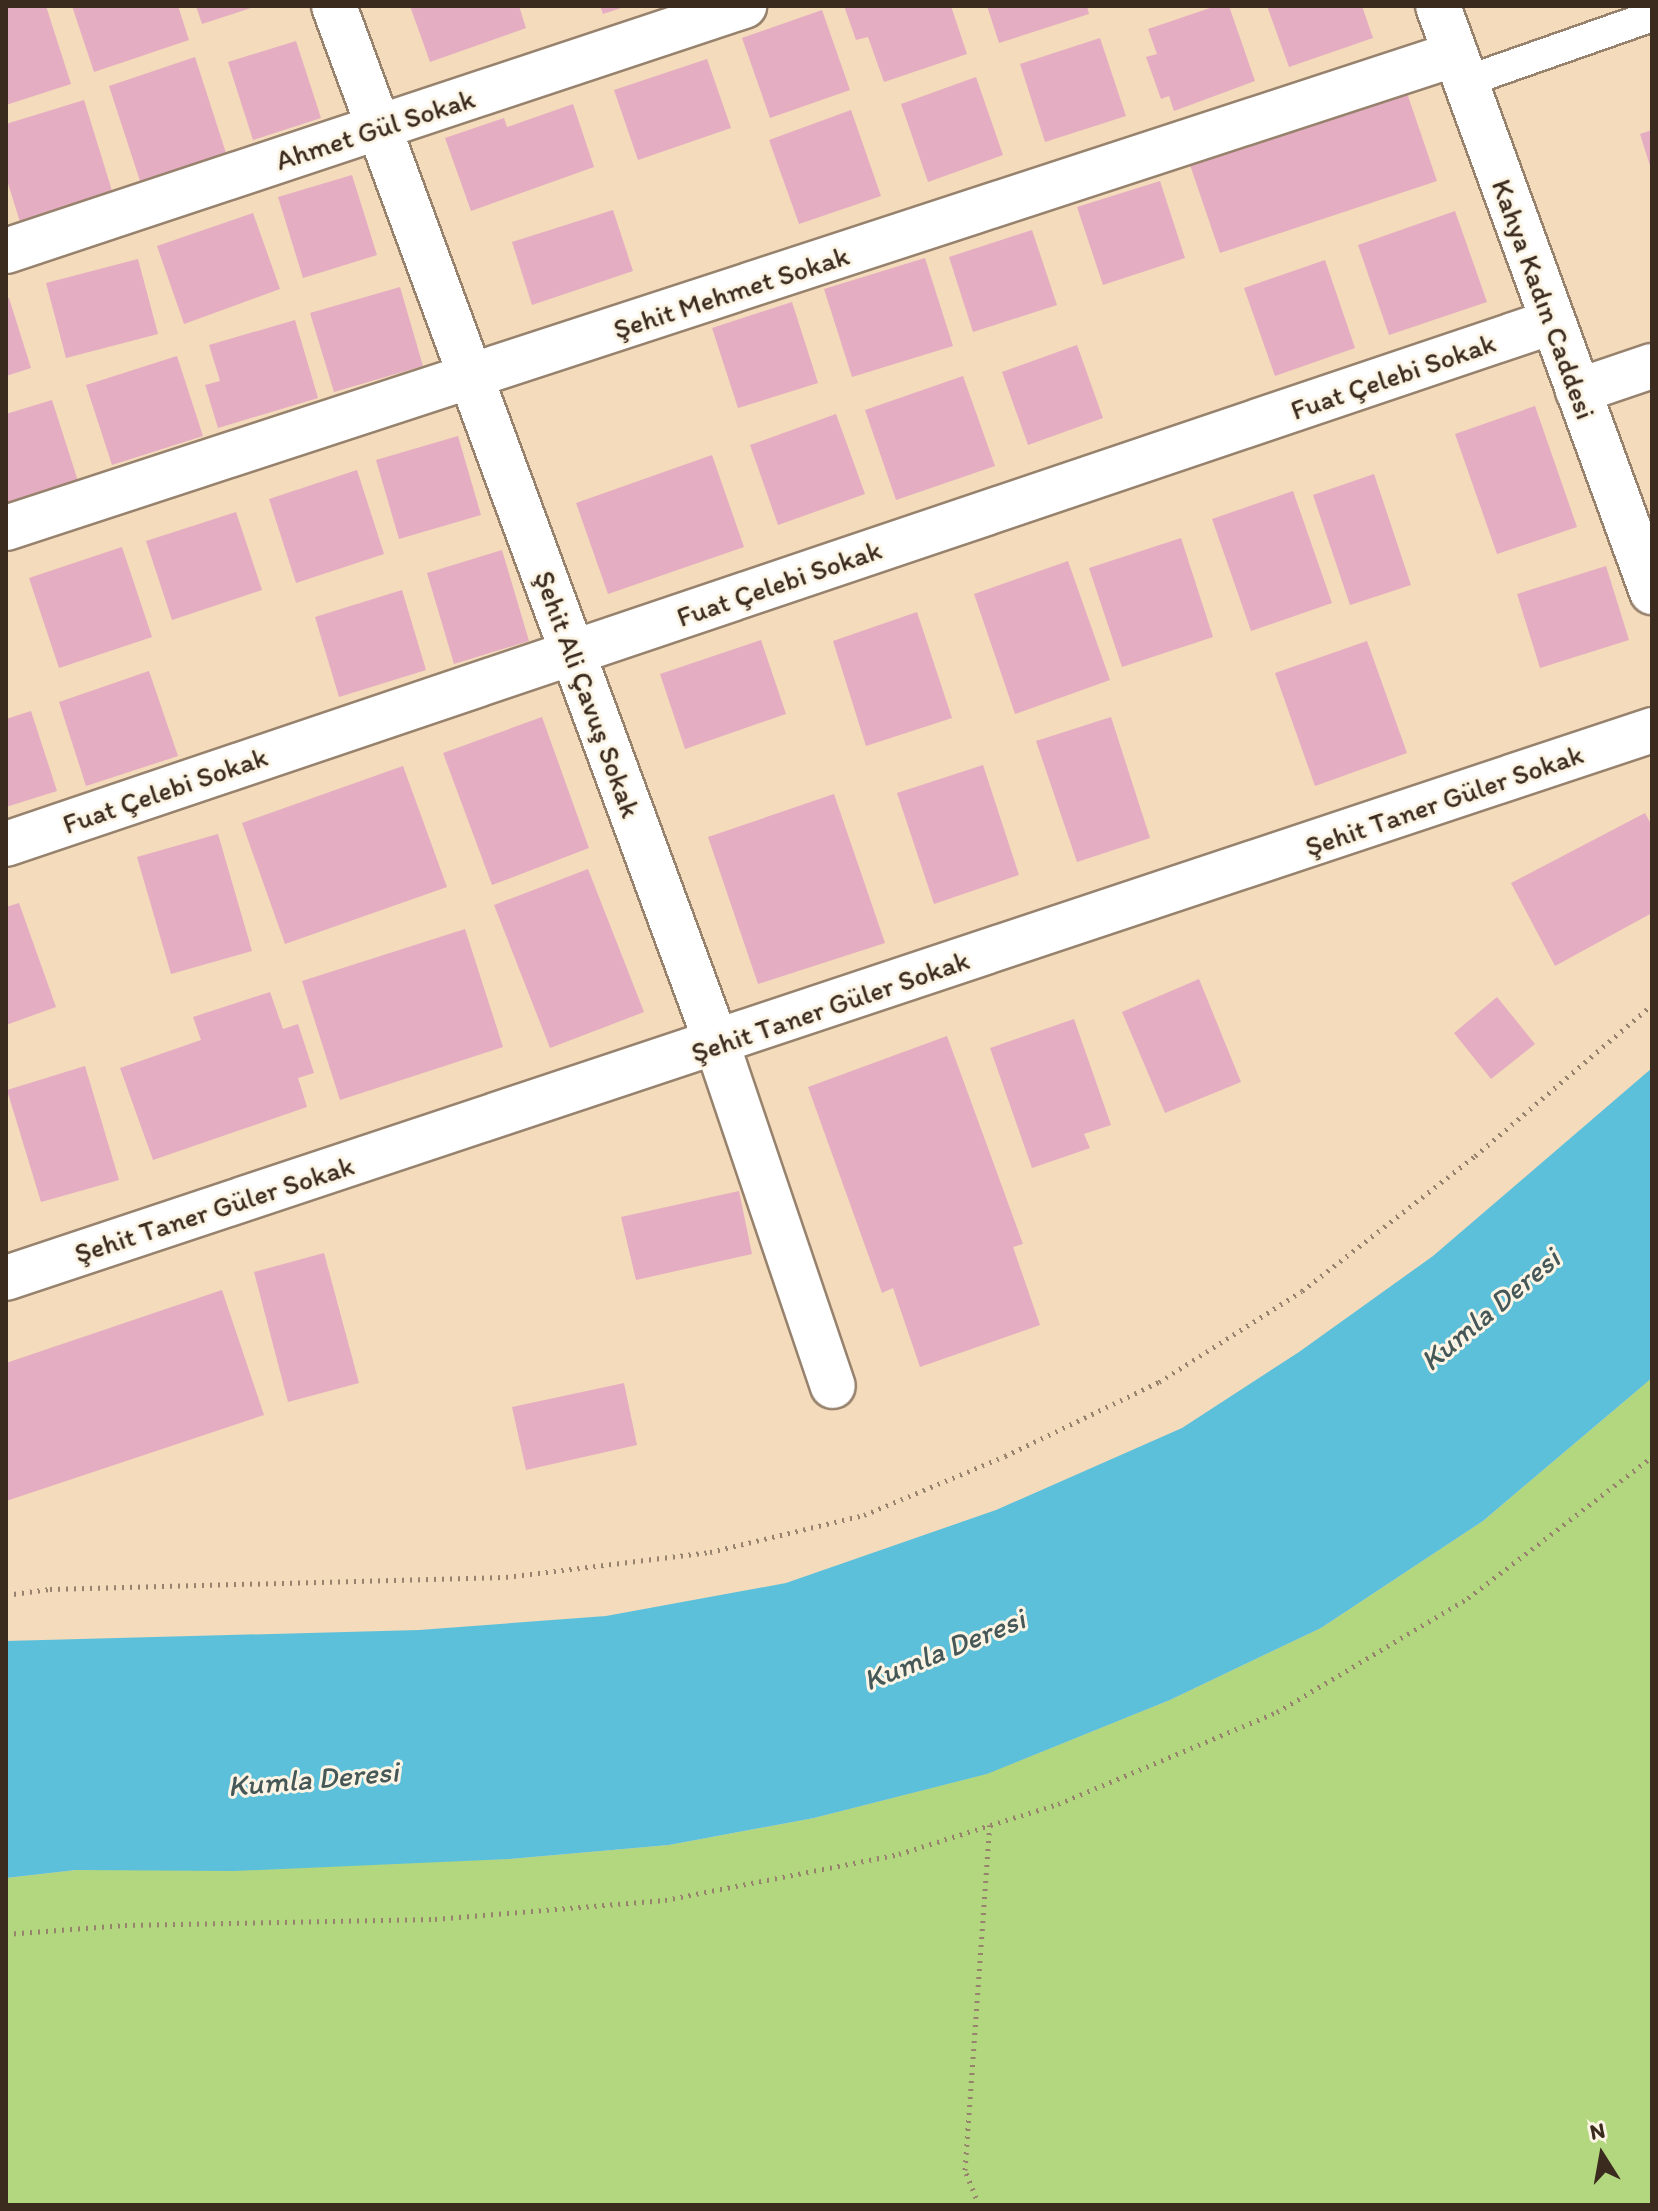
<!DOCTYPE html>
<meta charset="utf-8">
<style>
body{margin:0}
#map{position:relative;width:1658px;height:2211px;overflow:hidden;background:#f3dbbc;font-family:Itim,sans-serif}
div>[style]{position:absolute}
.green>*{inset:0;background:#b3d77f}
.water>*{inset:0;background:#5dc0db}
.building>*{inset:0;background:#e5adc1}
.path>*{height:5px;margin-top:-2.5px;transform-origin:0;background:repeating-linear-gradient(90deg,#97826d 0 2px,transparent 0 8px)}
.roads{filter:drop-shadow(2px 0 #97826d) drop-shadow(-2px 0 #97826d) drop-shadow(0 2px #97826d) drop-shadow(0 -2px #97826d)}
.service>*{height:30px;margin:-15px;padding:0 15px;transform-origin:15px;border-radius:15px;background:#fff}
.minor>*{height:44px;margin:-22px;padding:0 22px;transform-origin:22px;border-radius:22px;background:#fff}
.tertiary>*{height:44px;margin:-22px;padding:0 22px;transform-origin:22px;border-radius:22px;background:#fff}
span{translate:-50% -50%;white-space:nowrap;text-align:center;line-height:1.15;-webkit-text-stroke:6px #fcf5e5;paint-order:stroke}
.street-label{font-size:28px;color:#3b2a1e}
.water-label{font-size:30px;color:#455757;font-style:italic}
.frame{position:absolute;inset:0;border:8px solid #3b2a1e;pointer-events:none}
.north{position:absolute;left:1562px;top:2115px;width:80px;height:80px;-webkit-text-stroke:6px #fcf5e5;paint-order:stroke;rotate:349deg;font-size:22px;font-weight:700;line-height:32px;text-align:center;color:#3b2a1e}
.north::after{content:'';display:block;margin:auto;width:28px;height:36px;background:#3b2a1e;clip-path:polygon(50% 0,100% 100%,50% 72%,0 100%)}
</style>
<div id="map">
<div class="green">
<i style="clip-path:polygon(1652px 1378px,1652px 2205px,6px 2205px,6px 1878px,76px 1870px,510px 1859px,669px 1845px,814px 1818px,986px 1774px,1170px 1700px,1321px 1628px,1483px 1521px)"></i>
</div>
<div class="water">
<i style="clip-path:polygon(1652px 1068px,1652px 1378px,1483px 1521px,1321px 1628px,1170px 1700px,987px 1774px,814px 1818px,669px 1845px,510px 1859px,234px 1871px,76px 1870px,6px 1878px,6px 1641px,419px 1630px,606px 1616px,786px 1583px,996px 1510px,1182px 1428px,1299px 1352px,1433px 1256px)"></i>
</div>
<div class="building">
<i style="clip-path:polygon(6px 6px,46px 6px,71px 84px,6px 105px)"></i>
<i style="clip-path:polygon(72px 6px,178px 6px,189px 40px,94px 72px)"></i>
<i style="clip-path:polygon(196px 6px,254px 6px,254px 7px,202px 24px)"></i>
<i style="clip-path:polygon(410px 6px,519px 6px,526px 28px,430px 62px)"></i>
<i style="clip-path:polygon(600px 6px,624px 6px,624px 7px,603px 14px)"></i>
<i style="clip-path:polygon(844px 6px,951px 6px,967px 54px,884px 82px,868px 37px,856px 40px)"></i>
<i style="clip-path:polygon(987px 6px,1087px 6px,1089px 14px,999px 43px)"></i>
<i style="clip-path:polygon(1216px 6px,1229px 6px,1255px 81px,1174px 111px,1169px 96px,1161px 99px,1146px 57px,1157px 54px,1148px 29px)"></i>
<i style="clip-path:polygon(1267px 6px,1362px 6px,1373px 38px,1289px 67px)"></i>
<i style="clip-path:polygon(822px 10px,850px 90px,770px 118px,742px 38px)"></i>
<i style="clip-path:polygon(1100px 38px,1126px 116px,1045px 142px,1020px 64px)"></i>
<i style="clip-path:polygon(296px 41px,321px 118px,253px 140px,228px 62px)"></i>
<i style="clip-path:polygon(195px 57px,226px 153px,140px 181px,109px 86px)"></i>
<i style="clip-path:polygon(707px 59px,731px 128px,638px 160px,614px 90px)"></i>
<i style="clip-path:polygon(976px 77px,1003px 155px,928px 182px,901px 104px)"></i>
<i style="clip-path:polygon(1407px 93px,1437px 181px,1220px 253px,1190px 165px)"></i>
<i style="clip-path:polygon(84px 100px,113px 194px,20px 222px,6px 177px,6px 124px)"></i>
<i style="clip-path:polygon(573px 104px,594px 167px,471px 211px,445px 138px,504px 118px,507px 127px)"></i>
<i style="clip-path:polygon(851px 110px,881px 196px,799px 224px,769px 140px)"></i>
<i style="clip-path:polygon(1652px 130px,1652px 169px,1651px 169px,1640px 134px)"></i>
<i style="clip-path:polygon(352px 175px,377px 255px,303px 278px,278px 197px)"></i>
<i style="clip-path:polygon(1160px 181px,1185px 258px,1103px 285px,1077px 207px)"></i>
<i style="clip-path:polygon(613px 210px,633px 271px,532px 305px,512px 242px)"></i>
<i style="clip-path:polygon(1455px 211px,1487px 302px,1389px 335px,1358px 245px)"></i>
<i style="clip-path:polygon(253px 213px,280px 289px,184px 324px,157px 246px)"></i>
<i style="clip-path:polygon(1032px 230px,1057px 305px,973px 332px,949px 257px)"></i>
<i style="clip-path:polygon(925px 258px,953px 346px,852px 377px,824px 289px)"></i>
<i style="clip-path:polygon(138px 259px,158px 334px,66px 358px,46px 283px)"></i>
<i style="clip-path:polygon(1325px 260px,1355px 348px,1275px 376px,1244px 288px)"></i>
<i style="clip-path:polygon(400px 287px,423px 366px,334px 392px,310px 313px)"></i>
<i style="clip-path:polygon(9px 298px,31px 368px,6px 376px,6px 299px)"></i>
<i style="clip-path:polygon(792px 302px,818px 383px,738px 408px,712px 328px)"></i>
<i style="clip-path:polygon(295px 320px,318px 398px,218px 428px,205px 385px,220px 381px,209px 345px)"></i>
<i style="clip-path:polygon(1077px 345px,1103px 418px,1028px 445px,1002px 372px)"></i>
<i style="clip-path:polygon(177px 356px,203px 436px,112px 465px,86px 385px)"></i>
<i style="clip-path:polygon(963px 376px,995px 466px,896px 500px,865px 410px)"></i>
<i style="clip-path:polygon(52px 400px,78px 481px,6px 503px,6px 414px)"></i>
<i style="clip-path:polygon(1535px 406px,1577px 527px,1497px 554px,1455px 434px)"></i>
<i style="clip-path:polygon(836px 414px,865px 494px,778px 525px,750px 445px)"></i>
<i style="clip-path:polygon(458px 436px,481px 515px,399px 539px,376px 460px)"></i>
<i style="clip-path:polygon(712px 455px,744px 547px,608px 594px,576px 503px)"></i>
<i style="clip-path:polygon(357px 470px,384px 554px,296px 583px,269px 499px)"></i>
<i style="clip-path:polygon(1374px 474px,1411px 585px,1350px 605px,1313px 495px)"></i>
<i style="clip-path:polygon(1293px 491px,1332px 603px,1251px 631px,1212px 519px)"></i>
<i style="clip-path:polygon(236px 512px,262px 590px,172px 620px,146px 541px)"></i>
<i style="clip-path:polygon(1181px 538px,1213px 637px,1122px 667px,1089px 568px)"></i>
<i style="clip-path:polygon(122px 547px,152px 637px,59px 668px,29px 578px)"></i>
<i style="clip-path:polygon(502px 550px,529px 641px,454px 664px,427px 573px)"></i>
<i style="clip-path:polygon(1068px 561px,1110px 680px,1015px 714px,974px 594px)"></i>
<i style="clip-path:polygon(1606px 566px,1629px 640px,1540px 668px,1517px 594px)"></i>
<i style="clip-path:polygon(402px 590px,426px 670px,339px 697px,315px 617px)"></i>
<i style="clip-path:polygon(917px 612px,952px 718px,866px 746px,833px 641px)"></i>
<i style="clip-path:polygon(761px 640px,786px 714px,685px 749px,660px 674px)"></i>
<i style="clip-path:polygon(1367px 641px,1407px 753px,1315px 786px,1275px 673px)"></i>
<i style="clip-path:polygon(149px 671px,178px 756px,86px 786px,59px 702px)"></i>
<i style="clip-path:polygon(31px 711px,57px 791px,6px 807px,6px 719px)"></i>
<i style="clip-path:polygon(542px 717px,589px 848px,492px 885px,443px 753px)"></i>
<i style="clip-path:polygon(1111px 717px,1150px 838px,1077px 862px,1036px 741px)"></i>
<i style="clip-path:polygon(983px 765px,1019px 875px,934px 904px,897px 793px)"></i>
<i style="clip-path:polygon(403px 766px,447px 887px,285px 944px,242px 823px)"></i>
<i style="clip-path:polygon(834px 794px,885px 943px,758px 984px,708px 837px)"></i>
<i style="clip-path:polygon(1645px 813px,1652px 826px,1652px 913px,1555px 966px,1511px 883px)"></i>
<i style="clip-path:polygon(218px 834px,252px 951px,171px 974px,137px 857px)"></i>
<i style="clip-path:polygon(588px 869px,644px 1012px,550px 1048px,494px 905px)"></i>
<i style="clip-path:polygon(19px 903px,56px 1007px,6px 1025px,6px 907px)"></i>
<i style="clip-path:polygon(465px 929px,503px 1047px,340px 1100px,302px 981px)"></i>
<i style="clip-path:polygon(1199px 979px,1241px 1082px,1165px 1113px,1122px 1012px)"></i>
<i style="clip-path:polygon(270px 992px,283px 1029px,298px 1024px,314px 1073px,298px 1078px,307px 1107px,153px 1160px,120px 1068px,201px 1040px,193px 1017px)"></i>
<i style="clip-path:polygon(1497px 997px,1535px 1044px,1491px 1079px,1454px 1033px)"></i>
<i style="clip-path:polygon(1074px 1019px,1111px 1125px,1084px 1134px,1090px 1148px,1032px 1168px,990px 1048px)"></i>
<i style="clip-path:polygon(947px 1036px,1023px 1244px,1013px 1247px,1040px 1325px,920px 1367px,893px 1288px,882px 1293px,808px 1087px)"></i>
<i style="clip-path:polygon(85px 1066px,119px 1180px,41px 1202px,7px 1090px)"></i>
<i style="clip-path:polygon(739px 1191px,752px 1254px,636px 1280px,621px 1217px)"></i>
<i style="clip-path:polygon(324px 1253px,359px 1383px,288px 1402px,254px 1272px)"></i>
<i style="clip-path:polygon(222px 1290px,264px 1415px,6px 1501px,6px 1363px)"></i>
<i style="clip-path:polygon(624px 1383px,637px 1445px,526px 1470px,512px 1407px)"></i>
</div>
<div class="path">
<i style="left:6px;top:1595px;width:44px;rotate:-7.8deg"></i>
<i style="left:50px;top:1589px;width:456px;rotate:-1.5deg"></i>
<i style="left:506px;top:1577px;width:206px;rotate:-7deg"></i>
<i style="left:710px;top:1552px;width:158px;rotate:-13.5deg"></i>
<i style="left:864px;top:1515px;width:153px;rotate:-22.7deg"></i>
<i style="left:1005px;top:1456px;width:171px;rotate:-25.7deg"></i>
<i style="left:1159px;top:1382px;width:169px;rotate:-32.5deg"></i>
<i style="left:1302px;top:1291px;width:219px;rotate:-38deg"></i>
<i style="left:1475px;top:1156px;width:233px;rotate:-40.5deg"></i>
<i style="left:6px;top:1934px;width:119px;rotate:-4.3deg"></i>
<i style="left:125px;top:1925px;width:310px;rotate:-1.1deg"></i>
<i style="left:435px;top:1919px;width:231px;rotate:-4.7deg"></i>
<i style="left:665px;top:1900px;width:238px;rotate:-11.1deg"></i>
<i style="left:899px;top:1854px;width:167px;rotate:-17.5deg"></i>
<i style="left:1058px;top:1804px;width:238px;rotate:-22.8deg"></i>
<i style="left:1277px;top:1712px;width:222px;rotate:-30.8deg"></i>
<i style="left:1468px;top:1598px;width:232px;rotate:-37.5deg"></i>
<i style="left:979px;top:2205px;width:38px;rotate:-112deg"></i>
<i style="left:965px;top:2170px;width:346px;rotate:-85.9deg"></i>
</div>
<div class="roads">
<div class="service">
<i style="left:1464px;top:82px;width:199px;rotate:-19.3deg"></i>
</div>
<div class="minor">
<i style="left:334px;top:6px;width:1106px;rotate:69.75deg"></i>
<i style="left:717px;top:1044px;width:361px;rotate:71.3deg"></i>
<i style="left:6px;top:251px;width:778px;rotate:-18.37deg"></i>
<i style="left:1578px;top:391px;width:78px;rotate:-18.7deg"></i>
<i style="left:6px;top:528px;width:1525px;rotate:-18.11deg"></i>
<i style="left:6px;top:844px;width:1632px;rotate:-18.66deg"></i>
<i style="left:6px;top:1278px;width:1735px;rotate:-18.41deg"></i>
</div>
<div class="tertiary">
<i style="left:1438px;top:6px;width:624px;rotate:69.94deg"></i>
</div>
</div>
<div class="street-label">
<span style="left:375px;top:129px;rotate:-18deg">Ahmet Gül Sokak</span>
<span style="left:731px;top:292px;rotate:-18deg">Şehit Mehmet Sokak</span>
<span style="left:1544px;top:299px;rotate:70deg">Kahya Kadın Caddesi</span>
<span style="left:1393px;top:376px;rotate:-19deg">Fuat Çelebi Sokak</span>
<span style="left:779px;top:583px;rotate:-19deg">Fuat Çelebi Sokak</span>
<span style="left:588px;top:694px;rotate:70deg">Şehit Ali Çavuş Sokak</span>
<span style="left:165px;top:790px;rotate:-19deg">Fuat Çelebi Sokak</span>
<span style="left:1444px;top:800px;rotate:-19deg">Şehit Taner Güler Sokak</span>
<span style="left:830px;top:1006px;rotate:-19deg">Şehit Taner Güler Sokak</span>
<span style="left:214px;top:1209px;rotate:-18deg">Şehit Taner Güler Sokak</span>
</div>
<div class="water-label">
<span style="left:1490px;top:1310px;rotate:-40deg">Kumla Deresi</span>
<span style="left:944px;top:1650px;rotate:-22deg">Kumla Deresi</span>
<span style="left:313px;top:1779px;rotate:-5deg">Kumla Deresi</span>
</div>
<div class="frame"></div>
<div class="north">N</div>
</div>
